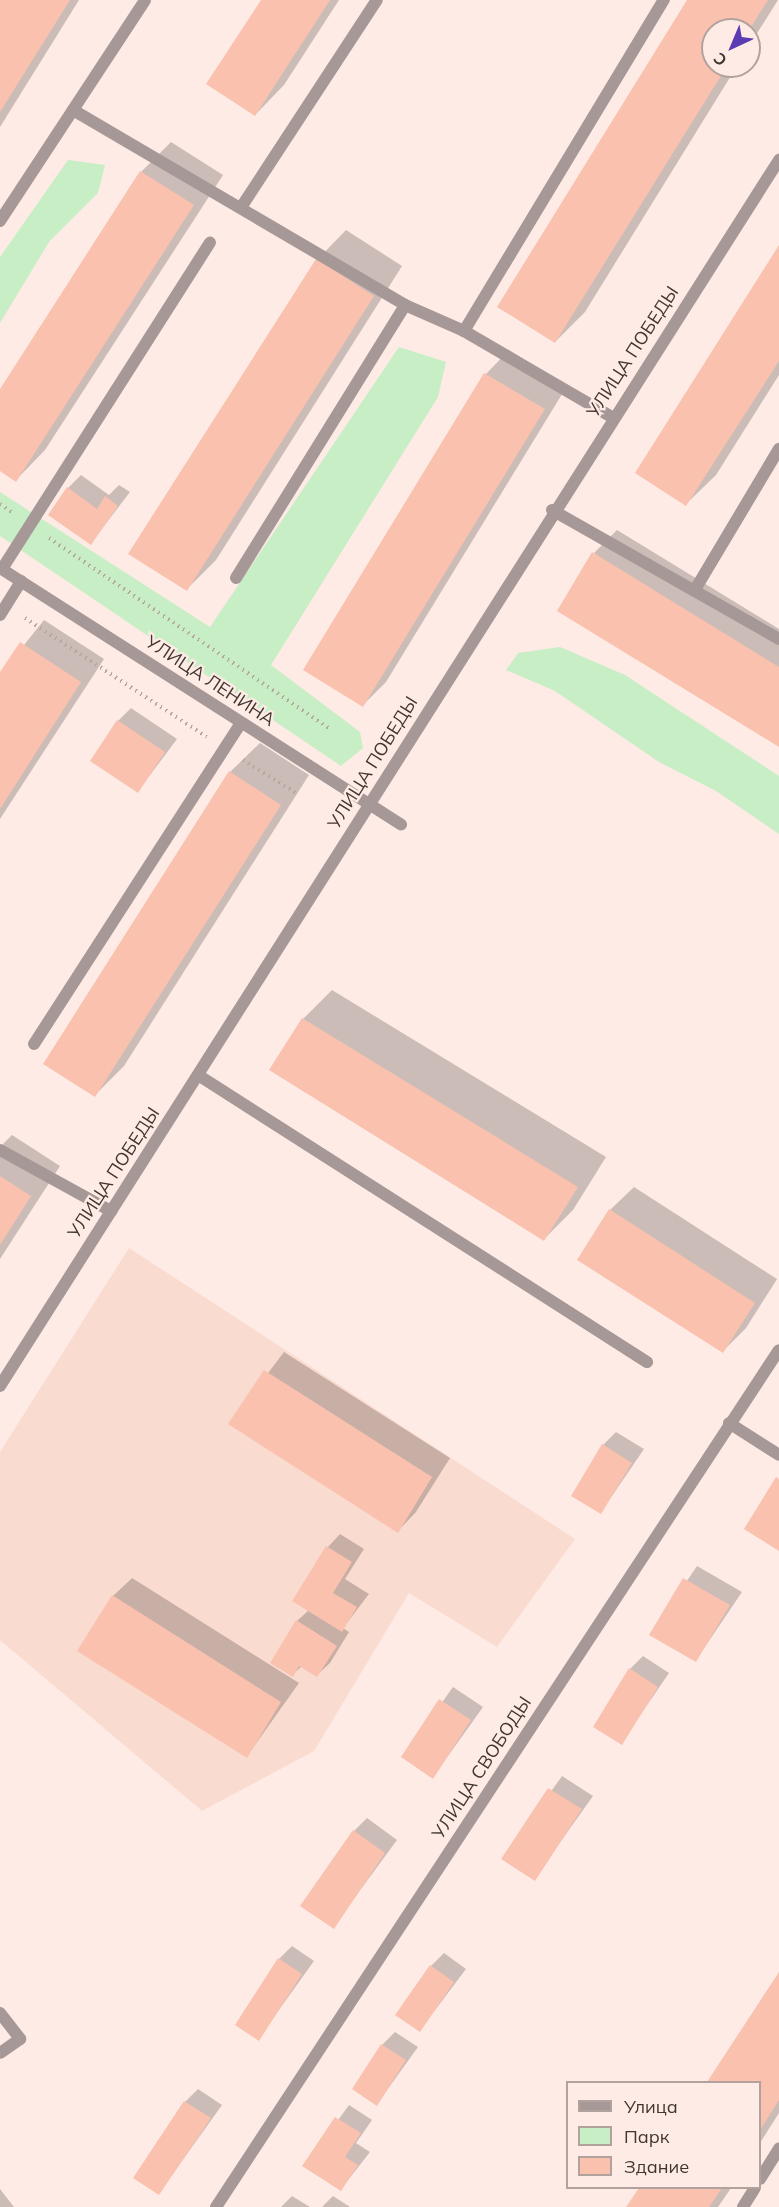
<!DOCTYPE html>
<meta charset="utf-8">
<style>
body{margin:0}
#map{position:relative;width:779px;height:2207px;overflow:hidden;background:#feebe5;font-family:Mulish,sans-serif}
div>[style]{position:absolute}
.built>*{inset:0;background:#fadbd0}
.green>*{inset:0;background:#c7eec4}
.shadow>*{inset:0;background:#0003}
.building>*{inset:0;background:#f9c1ae}
.path>*{height:4px;margin-top:-2px;transform-origin:0;background:repeating-linear-gradient(90deg,#b6a6a0 0 1.5px,transparent 0 6px)}
.service>*{height:12px;margin:-6px;padding:0 6px;transform-origin:6px;border-radius:6px;background:#a69896}
.minor>*{height:12px;margin:-6px;padding:0 6px;transform-origin:6px;border-radius:6px;background:#a69896}
span{translate:-50% -50%;white-space:nowrap;text-align:center;line-height:1.15;-webkit-text-stroke:4.5px #feebe5;paint-order:stroke}
.street-label{font-size:18px;color:#413531}
.legend{position:absolute;left:566px;top:2081px;width:195px;height:108px;box-sizing:border-box;background:#feebe5;border:2px solid #b2a29d;margin:0;padding:8px 10px;list-style:none;font-size:18px;color:#413531}
.legend li{display:flex;align-items:center;gap:12px;height:30px}
.legend b{width:30px;border:2px solid #b2a29d}
.north{position:absolute;left:701px;top:18px;width:60px;height:60px;box-sizing:border-box;background:#feebe5;border:2px solid #b2a29d;border-radius:50%;rotate:224deg;font-size:16px;font-weight:700;line-height:24px;text-align:center;color:#413531}
.north::after{content:'';display:block;margin:auto;width:21px;height:27px;background:#5a3bb3;clip-path:polygon(50% 0,100% 100%,50% 72%,0 100%)}
</style>
<div id="map">
<div class="built">
<i style="clip-path:polygon(129px 1248px,575px 1539px,497px 1647px,409px 1593px,314px 1751px,202px 1811px,0 1640px,0 1452px)"></i>
</div>
<div class="green">
<i style="clip-path:polygon(68px 160px,105px 165px,98px 193px,49px 242px,0 323px,0 257px)"></i>
<i style="clip-path:polygon(399px 347px,446px 362px,438px 397px,271px 665px,360px 732px,363px 748px,341px 766px,0 536px,0 492px,210px 627px)"></i>
<i style="clip-path:polygon(560px 647px,625px 675px,779px 776px,779px 834px,716px 791px,659px 762px,555px 691px,506px 670px,518px 653px)"></i>
</div>
<div class="shadow">
<i style="clip-path:polygon(0 0,79px 0,0 127px)"></i>
<i style="clip-path:polygon(263px 0,339px 0,284px 85px,255px 115px)"></i>
<i style="clip-path:polygon(689px 0,778px 0,749px 46px,749px 30px,713px 30px,713px 66px,737px 66px,585px 312px,555px 342px)"></i>
<i style="clip-path:polygon(171px 142px,223px 175px,45px 450px,16px 480px,0 470px,0 392px,141px 172px)"></i>
<i style="clip-path:polygon(346px 230px,402px 266px,216px 560px,187px 589px,317px 260px)"></i>
<i style="clip-path:polygon(779px 248px,779px 375px,716px 475px,686px 504px)"></i>
<i style="clip-path:polygon(509px 350px,567px 386px,386px 682px,363px 705px,305px 670px,486px 374px)"></i>
<i style="clip-path:polygon(81px 475px,109px 495px,119px 485px,130px 492px,91px 543px,68px 488px)"></i>
<i style="clip-path:polygon(617px 530px,779px 629px,779px 745px,594px 553px)"></i>
<i style="clip-path:polygon(44px 620px,104px 659px,0 819px,0 675px)"></i>
<i style="clip-path:polygon(131px 708px,177px 739px,138px 791px,118px 721px)"></i>
<i style="clip-path:polygon(260px 743px,309px 775px,124px 1066px,95px 1095px,230px 772px)"></i>
<i style="clip-path:polygon(332px 990px,606px 1157px,573px 1210px,544px 1239px,303px 1019px)"></i>
<i style="clip-path:polygon(12px 1135px,60px 1166px,0 1259px,0 1147px)"></i>
<i style="clip-path:polygon(634px 1187px,777px 1279px,746px 1328px,722px 1352px,610px 1210px)"></i>
<i style="clip-path:polygon(284px 1352px,450px 1458px,416px 1512px,398px 1531px,230px 1423px)"></i>
<i style="clip-path:polygon(616px 1432px,644px 1449px,601px 1512px,603px 1445px)"></i>
<i style="clip-path:polygon(340px 1534px,364px 1549px,345px 1579px,369px 1594px,343px 1628px,349px 1632px,330px 1663px,317px 1675px,302px 1666px,292px 1675px,297px 1621px,309px 1610px,328px 1547px)"></i>
<i style="clip-path:polygon(697px 1566px,742px 1592px,696px 1660px,651px 1634px)"></i>
<i style="clip-path:polygon(132px 1578px,299px 1683px,247px 1756px,113px 1596px)"></i>
<i style="clip-path:polygon(643px 1656px,669px 1673px,621px 1743px,630px 1669px)"></i>
<i style="clip-path:polygon(453px 1687px,483px 1707px,433px 1777px,403px 1757px)"></i>
<i style="clip-path:polygon(562px 1776px,593px 1796px,534px 1879px,503px 1859px)"></i>
<i style="clip-path:polygon(367px 1818px,397px 1840px,333px 1927px,354px 1831px)"></i>
<i style="clip-path:polygon(292px 1946px,314px 1961px,258px 2039px,279px 1959px)"></i>
<i style="clip-path:polygon(444px 1953px,466px 1969px,420px 2030px,431px 1966px)"></i>
<i style="clip-path:polygon(779px 1975px,779px 2113px,760px 2143px,760px 2082px,709px 2082px)"></i>
<i style="clip-path:polygon(395px 2032px,418px 2047px,377px 2104px,382px 2045px)"></i>
<i style="clip-path:polygon(198px 2089px,222px 2105px,159px 2193px,185px 2102px)"></i>
<i style="clip-path:polygon(349px 2105px,372px 2120px,356px 2143px,370px 2152px,341px 2189px,305px 2166px)"></i>
<i style="clip-path:polygon(641px 2188px,731px 2188px,718px 2207px,628px 2207px)"></i>
<i style="clip-path:polygon(0 2189px,14px 2207px,0 2207px)"></i>
<i style="clip-path:polygon(292px 2196px,310px 2207px,281px 2207px)"></i>
<i style="clip-path:polygon(333px 2196px,350px 2207px,322px 2207px)"></i>
</div>
<div class="building">
<i style="clip-path:polygon(0 0,70px 0,0 112px)"></i>
<i style="clip-path:polygon(261px 0,330px 0,255px 116px,206px 84px)"></i>
<i style="clip-path:polygon(687px 0,768px 0,749px 30px,713px 30px,713px 66px,727px 66px,555px 343px,497px 307px)"></i>
<i style="clip-path:polygon(140px 171px,194px 205px,16px 482px,0 471px,0 389px)"></i>
<i style="clip-path:polygon(779px 245px,779px 361px,686px 506px,635px 473px)"></i>
<i style="clip-path:polygon(316px 259px,374px 296px,187px 591px,128px 554px)"></i>
<i style="clip-path:polygon(484px 373px,545px 409px,363px 707px,303px 670px)"></i>
<i style="clip-path:polygon(67px 487px,97px 509px,105px 496px,118px 506px,91px 545px,48px 515px)"></i>
<i style="clip-path:polygon(592px 552px,779px 667px,779px 747px,557px 611px)"></i>
<i style="clip-path:polygon(20px 642px,81px 682px,0 809px,0 672px)"></i>
<i style="clip-path:polygon(117px 720px,165px 752px,138px 793px,90px 761px)"></i>
<i style="clip-path:polygon(229px 771px,281px 805px,95px 1097px,43px 1064px)"></i>
<i style="clip-path:polygon(302px 1018px,578px 1187px,544px 1241px,269px 1070px)"></i>
<i style="clip-path:polygon(0 1176px,31px 1196px,0 1245px)"></i>
<i style="clip-path:polygon(609px 1209px,755px 1303px,723px 1353px,577px 1260px)"></i>
<i style="clip-path:polygon(264px 1370px,432px 1477px,398px 1533px,228px 1424px)"></i>
<i style="clip-path:polygon(602px 1444px,632px 1463px,601px 1514px,571px 1496px)"></i>
<i style="clip-path:polygon(776px 1477px,779px 1479px,779px 1551px,744px 1529px)"></i>
<i style="clip-path:polygon(326px 1546px,352px 1562px,333px 1593px,357px 1607px,342px 1632px,292px 1601px)"></i>
<i style="clip-path:polygon(683px 1578px,730px 1605px,696px 1662px,649px 1635px)"></i>
<i style="clip-path:polygon(112px 1595px,281px 1702px,247px 1758px,77px 1651px)"></i>
<i style="clip-path:polygon(296px 1620px,337px 1646px,317px 1677px,299px 1666px,293px 1677px,270px 1663px)"></i>
<i style="clip-path:polygon(629px 1668px,658px 1687px,622px 1745px,593px 1727px)"></i>
<i style="clip-path:polygon(439px 1699px,471px 1720px,433px 1779px,401px 1757px)"></i>
<i style="clip-path:polygon(548px 1788px,582px 1809px,535px 1881px,501px 1859px)"></i>
<i style="clip-path:polygon(353px 1830px,385px 1853px,334px 1929px,300px 1906px)"></i>
<i style="clip-path:polygon(278px 1958px,302px 1974px,259px 2041px,235px 2025px)"></i>
<i style="clip-path:polygon(430px 1965px,454px 1982px,420px 2032px,395px 2015px)"></i>
<i style="clip-path:polygon(779px 1972px,779px 2100px,760px 2130px,760px 2082px,707px 2082px)"></i>
<i style="clip-path:polygon(381px 2044px,406px 2060px,377px 2106px,352px 2089px)"></i>
<i style="clip-path:polygon(184px 2101px,211px 2118px,159px 2195px,133px 2178px)"></i>
<i style="clip-path:polygon(335px 2117px,361px 2133px,345px 2157px,358px 2165px,341px 2191px,302px 2166px)"></i>
<i style="clip-path:polygon(639px 2188px,722px 2188px,709px 2207px,626px 2207px)"></i>
</div>
<div class="path">
<i style="left:0;top:504px;width:16px;rotate:35deg"></i>
<i style="left:49px;top:538px;width:341px;rotate:34.2deg"></i>
<i style="left:25px;top:618px;width:217px;rotate:33.2deg"></i>
<i style="left:243px;top:760px;width:62px;rotate:31.9deg"></i>
</div>
<div class="service">
<i style="left:73px;top:110px;width:385px;rotate:30.4deg"></i>
<i style="left:405px;top:305px;width:64px;rotate:23.8deg"></i>
<i style="left:464px;top:331px;width:171px;rotate:30.2deg"></i>
<i style="left:242px;top:206px;width:246px;rotate:-56.8deg"></i>
<i style="left:464px;top:331px;width:387px;rotate:-58.9deg"></i>
<i style="left:552px;top:510px;width:261px;rotate:29.6deg"></i>
<i style="left:2px;top:569px;width:387px;rotate:-57.5deg"></i>
<i style="left:236px;top:578px;width:321px;rotate:-58.2deg"></i>
<i style="left:696px;top:588px;width:162px;rotate:-59.2deg"></i>
<i style="left:0;top:615px;width:40px;rotate:-58deg"></i>
<i style="left:34px;top:1044px;width:382px;rotate:-57.2deg"></i>
<i style="left:198px;top:1075px;width:533px;rotate:32.59deg"></i>
<i style="left:0;top:1150px;width:127px;rotate:28.8deg"></i>
<i style="left:729px;top:1423px;width:59px;rotate:32.6deg"></i>
<i style="left:0;top:2013px;width:33px;rotate:52deg"></i>
<i style="left:20px;top:2039px;width:24px;rotate:145deg"></i>
<i style="left:760px;top:2179px;width:36px;rotate:-58deg"></i>
<i style="left:743px;top:2207px;width:22px;rotate:-58deg"></i>
</div>
<div class="minor">
<i style="left:0;top:221px;width:264px;rotate:-56.7deg"></i>
<i style="left:0;top:568px;width:476px;rotate:32.6deg"></i>
<i style="left:0;top:1386px;width:1453px;rotate:-57.57deg"></i>
<i style="left:216px;top:2207px;width:1025px;rotate:-56.7deg"></i>
</div>
<div class="street-label">
<span style="left:633px;top:352px;rotate:-57deg">УЛИЦА ПОБЕДЫ</span>
<span style="left:210px;top:681px;rotate:33deg">УЛИЦА ЛЕНИНА</span>
<span style="left:373px;top:763px;rotate:-58deg">УЛИЦА ПОБЕДЫ</span>
<span style="left:114px;top:1173px;rotate:-57deg">УЛИЦА ПОБЕДЫ</span>
<span style="left:482px;top:1768px;rotate:-57deg">УЛИЦА СВОБОДЫ</span>
</div>
<ul class="legend">
<li><b style="height:8px;background:#a69896"></b>Улица</li>
<li><b style="height:16px;background:#c7eec4"></b>Парк</li>
<li><b style="height:16px;background:#f9c1ae"></b>Здание</li>
</ul>
<div class="north">С</div>
</div>
